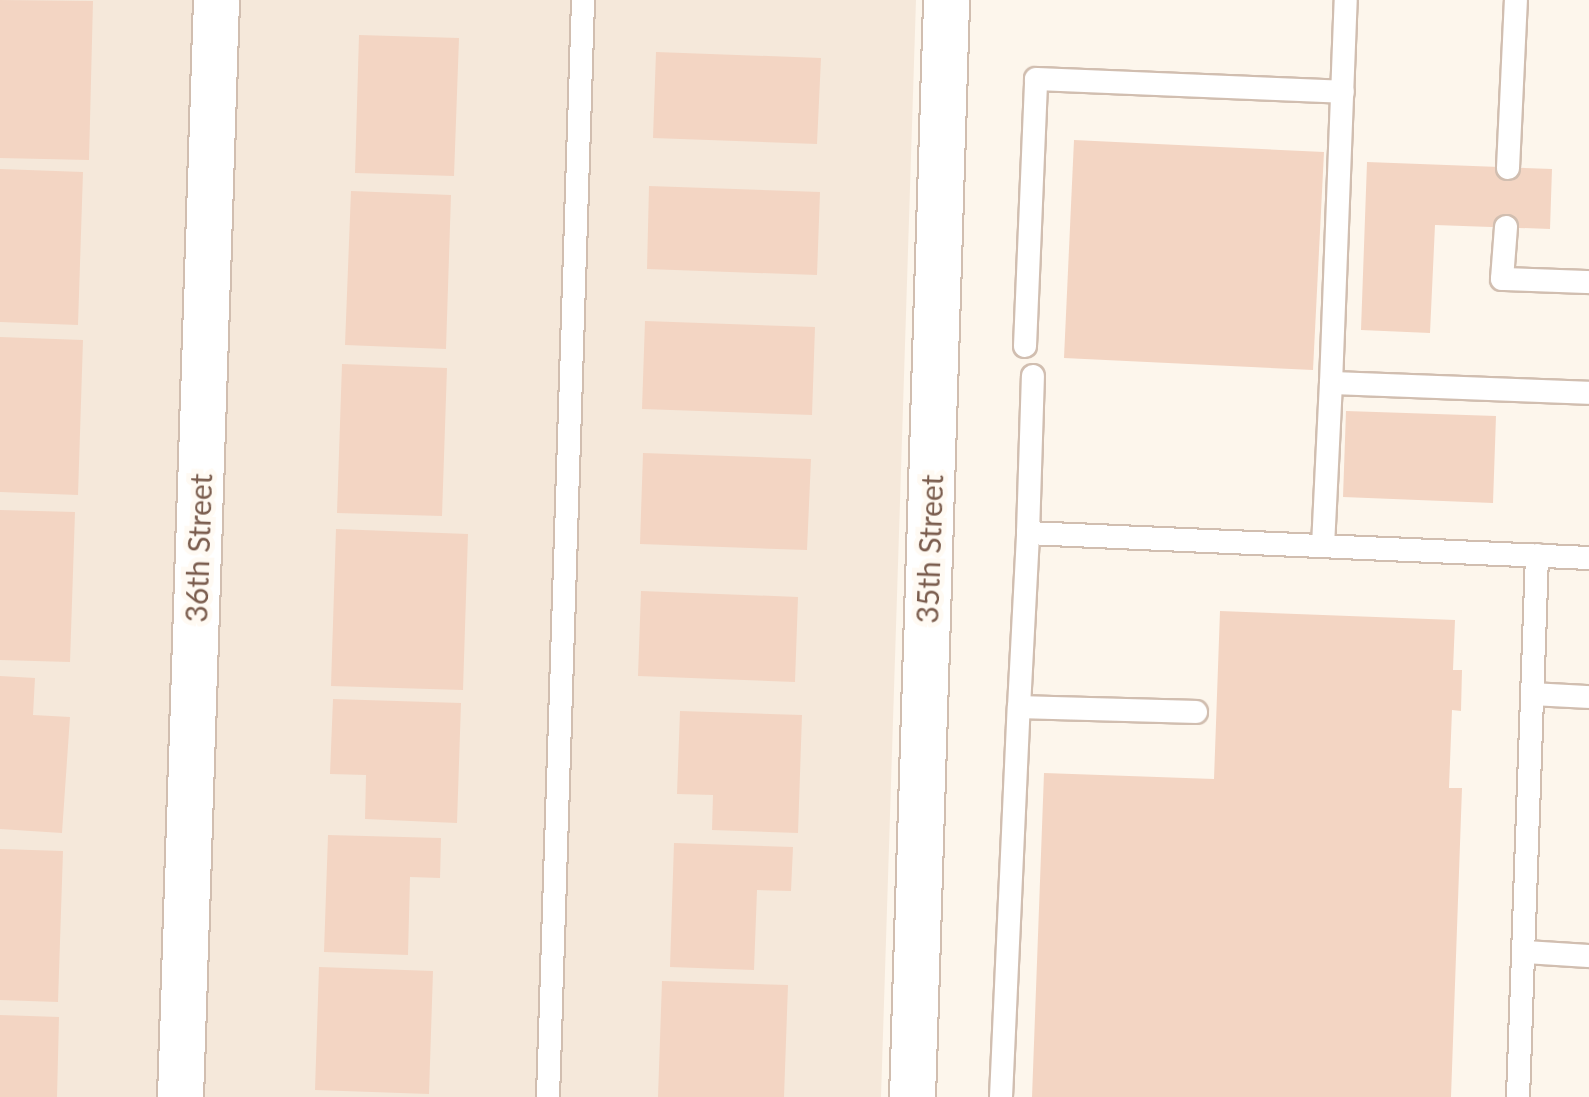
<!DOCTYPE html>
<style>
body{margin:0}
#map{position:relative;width:1589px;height:1097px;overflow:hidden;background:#fdf6ec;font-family:Lato,sans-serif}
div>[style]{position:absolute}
.residential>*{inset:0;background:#f5e8da}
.building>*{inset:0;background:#f3d5c3}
.roads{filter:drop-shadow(2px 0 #d1beb0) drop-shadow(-2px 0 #d1beb0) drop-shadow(0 2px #d1beb0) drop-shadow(0 -2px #d1beb0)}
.service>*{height:22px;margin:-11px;padding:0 11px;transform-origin:11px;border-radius:11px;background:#fff}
.minor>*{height:45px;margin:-22.5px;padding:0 22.5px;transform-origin:22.5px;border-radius:22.5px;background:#fff}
span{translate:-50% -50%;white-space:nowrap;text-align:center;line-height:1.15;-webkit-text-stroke:10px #fffaf3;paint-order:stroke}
.street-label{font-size:30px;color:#7a5c4d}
</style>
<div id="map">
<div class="residential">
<i style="clip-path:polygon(0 0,916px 0,881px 1097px,0 1097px)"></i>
</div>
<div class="building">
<i style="clip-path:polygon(0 0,93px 1px,89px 160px,0 158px)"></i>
<i style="clip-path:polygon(359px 35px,459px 38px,454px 176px,355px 173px)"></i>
<i style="clip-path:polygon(656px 52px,821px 58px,817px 144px,653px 138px)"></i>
<i style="clip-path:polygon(1074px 140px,1324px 152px,1313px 370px,1064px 358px)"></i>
<i style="clip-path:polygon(1367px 162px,1552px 169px,1550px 229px,1435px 225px,1430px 333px,1361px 330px)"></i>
<i style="clip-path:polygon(0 169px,83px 172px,78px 325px,0 322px)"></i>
<i style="clip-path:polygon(649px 186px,820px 192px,817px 275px,647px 269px)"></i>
<i style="clip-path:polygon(351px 191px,451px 195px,446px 349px,345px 345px)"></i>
<i style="clip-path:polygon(645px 321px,815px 327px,812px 415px,642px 409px)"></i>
<i style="clip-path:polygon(0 337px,83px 340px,78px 495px,0 492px)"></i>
<i style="clip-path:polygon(342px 364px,447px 368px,442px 516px,337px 513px)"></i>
<i style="clip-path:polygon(1346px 411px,1496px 416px,1493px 503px,1343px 497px)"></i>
<i style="clip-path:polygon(643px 453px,811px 459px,807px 550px,640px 544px)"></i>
<i style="clip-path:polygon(0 510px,75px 512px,70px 662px,0 660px)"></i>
<i style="clip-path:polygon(336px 529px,468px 534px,463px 690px,331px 686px)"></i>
<i style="clip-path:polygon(641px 591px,798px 597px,795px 682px,638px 676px)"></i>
<i style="clip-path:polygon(1220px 611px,1455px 620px,1453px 670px,1462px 670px,1461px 711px,1452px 710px,1449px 788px,1462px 788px,1451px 1097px,1032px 1097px,1044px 773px,1214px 779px)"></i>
<i style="clip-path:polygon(0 676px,35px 678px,33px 715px,70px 717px,62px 833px,0 829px)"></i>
<i style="clip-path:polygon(333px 699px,461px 703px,457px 823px,365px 819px,366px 775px,330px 774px)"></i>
<i style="clip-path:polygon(680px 711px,802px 715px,798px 833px,712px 830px,713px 795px,677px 794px)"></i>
<i style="clip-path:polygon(328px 835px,441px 838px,440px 878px,410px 877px,408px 955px,324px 952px)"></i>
<i style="clip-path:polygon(674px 843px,793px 847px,791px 891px,757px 890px,754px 970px,670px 967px)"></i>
<i style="clip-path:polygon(0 849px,63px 851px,58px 1002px,0 1000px)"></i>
<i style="clip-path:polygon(319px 967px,433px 971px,429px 1094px,315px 1090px)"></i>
<i style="clip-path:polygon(662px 981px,788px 985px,784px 1097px,658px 1097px)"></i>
<i style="clip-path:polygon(0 1015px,59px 1017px,57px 1097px,0 1097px)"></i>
</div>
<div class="roads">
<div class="service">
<i style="left:1508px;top:168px;width:168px;rotate:-87.3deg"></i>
<i style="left:1506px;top:227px;width:52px;rotate:94.4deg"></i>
<i style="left:1502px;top:279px;width:87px;rotate:2deg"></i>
<i style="left:1025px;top:346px;width:267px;rotate:-87.6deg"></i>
<i style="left:1036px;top:79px;width:307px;rotate:2.4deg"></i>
<i style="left:1331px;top:383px;width:383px;rotate:-87.8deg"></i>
<i style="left:1028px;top:533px;width:157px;rotate:-88.2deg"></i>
<i style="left:1323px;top:546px;width:163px;rotate:-87.2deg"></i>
<i style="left:1331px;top:383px;width:258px;rotate:2.2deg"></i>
<i style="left:1533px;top:694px;width:56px;rotate:3.1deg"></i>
<i style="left:1196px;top:712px;width:177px;rotate:-178.4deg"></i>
<i style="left:1019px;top:707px;width:174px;rotate:-87deg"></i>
<i style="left:1028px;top:533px;width:562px;rotate:2.55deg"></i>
<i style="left:1525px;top:952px;width:64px;rotate:3.6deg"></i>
<i style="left:548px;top:1097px;width:1098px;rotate:-88.17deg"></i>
<i style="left:1001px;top:1097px;width:390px;rotate:-87.4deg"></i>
<i style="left:1518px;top:1097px;width:542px;rotate:-87.99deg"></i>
</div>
<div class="minor">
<i style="left:180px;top:1097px;width:1098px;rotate:-88.12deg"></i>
<i style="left:912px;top:1097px;width:1098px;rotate:-88.22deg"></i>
</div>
</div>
<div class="street-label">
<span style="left:198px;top:548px;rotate:-88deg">36th Street</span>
<span style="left:929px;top:549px;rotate:-88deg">35th Street</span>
</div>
</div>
